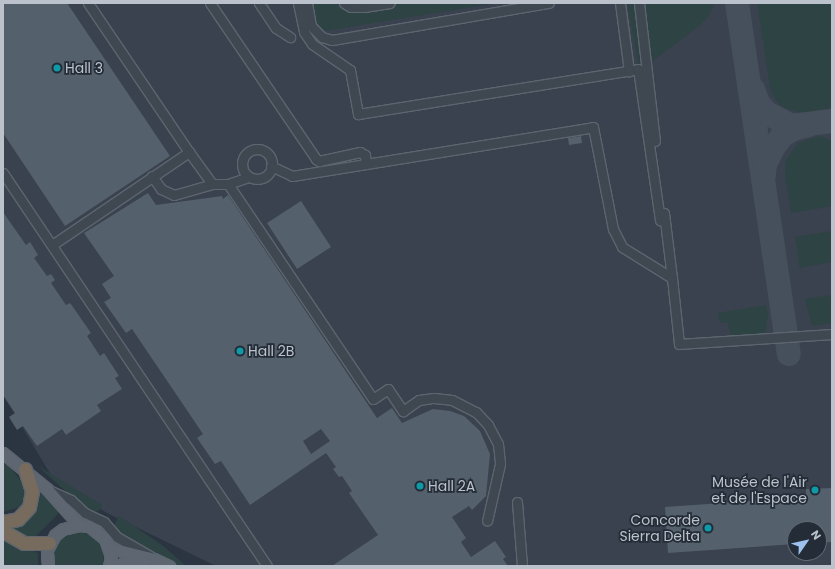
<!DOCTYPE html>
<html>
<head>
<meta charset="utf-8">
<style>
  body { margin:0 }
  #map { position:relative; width:835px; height:569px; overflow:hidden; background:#2b3541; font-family:Poppins,sans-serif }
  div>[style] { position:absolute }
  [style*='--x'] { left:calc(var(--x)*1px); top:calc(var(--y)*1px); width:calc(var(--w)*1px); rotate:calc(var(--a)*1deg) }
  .airport>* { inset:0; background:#39424e }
  .green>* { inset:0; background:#2e4343 }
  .taxiway>* { height:24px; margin:-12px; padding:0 12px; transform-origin:12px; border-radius:12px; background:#46505c }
  .building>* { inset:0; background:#54606c }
  .roads { filter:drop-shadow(1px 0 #5d656f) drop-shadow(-1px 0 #5d656f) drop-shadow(0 1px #5d656f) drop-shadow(0 -1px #5d656f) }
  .minor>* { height:9px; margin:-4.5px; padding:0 4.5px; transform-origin:4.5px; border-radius:4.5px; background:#3f4751 }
  .minor>.ring { margin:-4.5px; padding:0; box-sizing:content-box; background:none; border:9px solid #3f4751; border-radius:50% }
  .major>* { height:11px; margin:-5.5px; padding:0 5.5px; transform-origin:5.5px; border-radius:5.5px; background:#5d6671 }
  .highway>* { height:13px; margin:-6.5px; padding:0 6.5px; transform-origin:6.5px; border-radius:6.5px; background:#766b5d }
  .dots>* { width:11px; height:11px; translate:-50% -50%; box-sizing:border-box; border:2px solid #232c37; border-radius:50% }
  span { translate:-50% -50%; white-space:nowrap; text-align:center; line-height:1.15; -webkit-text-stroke:3.5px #232c37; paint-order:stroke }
  .poi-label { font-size:14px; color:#bcc2cb }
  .left { translate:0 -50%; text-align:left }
  .right { translate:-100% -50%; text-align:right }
  .frame { position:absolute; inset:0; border:4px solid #bcc2cb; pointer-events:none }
  .north { position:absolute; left:787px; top:521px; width:40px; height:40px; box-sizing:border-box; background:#232c37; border:1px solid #606872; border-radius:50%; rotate:56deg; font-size:11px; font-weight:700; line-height:16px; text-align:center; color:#bcc2cb }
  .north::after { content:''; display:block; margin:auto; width:14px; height:18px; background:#9ec1ee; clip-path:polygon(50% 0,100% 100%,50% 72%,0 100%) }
</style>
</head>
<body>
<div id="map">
  <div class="airport">
    <i style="clip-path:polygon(evenodd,3px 3px,832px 3px,832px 566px,216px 566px,107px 513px,54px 480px,3px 395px,3px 3px,795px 529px,819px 529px,819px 553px,795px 553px,795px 529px)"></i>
  </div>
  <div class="green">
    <i style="clip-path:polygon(312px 3px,497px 3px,324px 31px,317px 29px,314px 22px)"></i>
    <i style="clip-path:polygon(627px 3px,715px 3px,709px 16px,699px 26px,650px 63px,639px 67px)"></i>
    <i style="clip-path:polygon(757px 3px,832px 3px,832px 108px,801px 113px,785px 108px,777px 102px,771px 92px)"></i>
    <i style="clip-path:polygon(820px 136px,832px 141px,832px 206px,791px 213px,785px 175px,786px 160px,798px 143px)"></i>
    <i style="clip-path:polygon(832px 231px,832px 262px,800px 268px,795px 237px)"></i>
    <i style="clip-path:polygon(832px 295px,832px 323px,812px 326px,805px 299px)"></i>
    <i style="clip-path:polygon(766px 305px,768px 317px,765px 334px,731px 339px,728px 322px,720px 323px,718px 313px)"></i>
    <i style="clip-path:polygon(3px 463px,10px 467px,24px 485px,24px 498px,20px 507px,3px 512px)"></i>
    <i style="clip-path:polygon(38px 466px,102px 505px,99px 511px,89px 513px)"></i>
    <i style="clip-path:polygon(38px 488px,55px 504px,59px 511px,56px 516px,35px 537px,27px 537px,3px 528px)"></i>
    <i style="clip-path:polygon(119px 516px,162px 545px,186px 566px,175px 566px,120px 538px,113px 527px)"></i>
    <i style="clip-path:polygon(80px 532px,89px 534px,102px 545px,104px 554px,103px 566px,53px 566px,54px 550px,58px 542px,72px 533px)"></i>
    <i style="clip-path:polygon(3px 538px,38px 553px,38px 566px,3px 566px)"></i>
  </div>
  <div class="taxiway">
    <i style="--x:737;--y:3;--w:355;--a:81.6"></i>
    <i style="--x:753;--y:89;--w:15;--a:70"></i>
    <i style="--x:758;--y:103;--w:13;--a:48"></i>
    <i style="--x:767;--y:113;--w:27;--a:28"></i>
    <i style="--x:791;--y:126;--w:41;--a:-7"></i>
    <i style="--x:764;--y:175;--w:11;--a:-85"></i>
    <i style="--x:765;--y:164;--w:18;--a:-63"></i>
    <i style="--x:773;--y:148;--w:15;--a:-53"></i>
    <i style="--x:782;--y:136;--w:11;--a:-34"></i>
    <i style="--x:791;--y:130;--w:19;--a:-16"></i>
  </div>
  <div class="building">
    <i style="clip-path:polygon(3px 3px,67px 3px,170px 156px,65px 226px,3px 133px)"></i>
    <i style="clip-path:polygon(581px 136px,582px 143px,569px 145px,568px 138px)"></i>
    <i style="clip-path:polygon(evenodd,148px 193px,156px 205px,222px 196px,223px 199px,228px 195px,377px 418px,392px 408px,402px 423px,433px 409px,450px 411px,464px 416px,480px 431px,490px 454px,486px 496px,472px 510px,469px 506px,452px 517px,466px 538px,461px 542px,471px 557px,495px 541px,506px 557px,503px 559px,508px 566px,332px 566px,378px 535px,349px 493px,352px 491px,342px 476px,339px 477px,333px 469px,336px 467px,326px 453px,250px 505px,221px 461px,215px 464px,197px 438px,203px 434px,132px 329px,126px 333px,104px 302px,111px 298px,102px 284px,114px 276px,84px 233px,148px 193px,321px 429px,330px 441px,311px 454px,303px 441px,321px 429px)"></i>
    <i style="clip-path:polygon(301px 201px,331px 247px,297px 269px,267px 223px)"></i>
    <i style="clip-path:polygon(3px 212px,26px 245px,30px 242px,38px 255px,34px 258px,47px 276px,51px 274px,55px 280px,51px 283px,66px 305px,70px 303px,73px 307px,91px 333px,87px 336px,100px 356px,104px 353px,119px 376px,115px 378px,122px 389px,97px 405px,101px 411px,66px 435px,62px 429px,37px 446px,23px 426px,17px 430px,9px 417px,15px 413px,3px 395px)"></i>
    <i style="clip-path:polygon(832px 488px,832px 542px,819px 543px,819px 529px,795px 529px,795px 544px,668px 553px,665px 507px,806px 497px,806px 489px)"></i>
  </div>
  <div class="roads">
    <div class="minor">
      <i style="--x:88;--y:3;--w:180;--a:55.9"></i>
      <i style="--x:210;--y:3;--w:189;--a:55.8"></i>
      <i style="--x:316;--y:159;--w:4;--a:34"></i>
      <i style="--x:319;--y:161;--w:42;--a:-12.4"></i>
      <i style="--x:360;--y:152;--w:6;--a:31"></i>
      <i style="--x:365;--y:155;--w:9;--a:84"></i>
      <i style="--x:259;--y:3;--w:30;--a:56"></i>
      <i style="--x:276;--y:28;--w:17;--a:33"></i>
      <i style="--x:298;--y:3;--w:30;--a:78"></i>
      <i style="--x:304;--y:32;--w:14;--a:56"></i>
      <i style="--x:312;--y:44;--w:46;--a:34.4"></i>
      <i style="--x:350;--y:70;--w:45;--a:79.7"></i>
      <i style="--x:358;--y:114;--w:284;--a:-9.1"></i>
      <i style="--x:638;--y:69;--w:153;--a:81.7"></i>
      <i style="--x:307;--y:3;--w:23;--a:80"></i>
      <i style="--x:311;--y:26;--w:16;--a:45"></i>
      <i style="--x:322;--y:37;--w:10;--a:17"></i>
      <i style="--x:332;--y:40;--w:220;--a:-9.7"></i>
      <i style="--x:344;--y:3;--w:8;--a:30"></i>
      <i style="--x:351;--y:7;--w:13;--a:0"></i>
      <i style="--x:364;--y:7;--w:26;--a:-9"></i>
      <i style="--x:620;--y:3;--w:69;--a:82.5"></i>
      <i style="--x:639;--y:3;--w:139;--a:83.4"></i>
      <i class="ring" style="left:242px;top:149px;width:21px;height:21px"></i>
      <i style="--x:271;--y:166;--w:23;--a:25"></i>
      <i style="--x:292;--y:176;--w:305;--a:-9.2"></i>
      <i style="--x:593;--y:127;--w:104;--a:78.9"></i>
      <i style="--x:613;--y:229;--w:20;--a:63"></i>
      <i style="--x:622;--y:247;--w:59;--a:31.8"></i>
      <i style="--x:672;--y:278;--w:66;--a:83.9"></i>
      <i style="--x:679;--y:344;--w:153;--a:-3.7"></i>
      <i style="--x:3;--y:173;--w:473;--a:56.1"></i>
      <i style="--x:152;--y:176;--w:16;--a:55"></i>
      <i style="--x:161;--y:189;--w:14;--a:25"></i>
      <i style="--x:174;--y:195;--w:40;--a:-16"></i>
      <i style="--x:212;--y:184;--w:16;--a:0"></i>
      <i style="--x:228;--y:184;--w:21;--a:-19"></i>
      <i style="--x:228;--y:184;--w:259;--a:56"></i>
      <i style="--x:373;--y:399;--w:18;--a:-34"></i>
      <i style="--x:388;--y:389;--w:27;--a:56"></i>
      <i style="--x:403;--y:411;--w:19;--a:-35"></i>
      <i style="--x:419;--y:400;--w:15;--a:-8"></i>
      <i style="--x:434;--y:398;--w:18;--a:6"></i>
      <i style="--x:452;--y:400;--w:27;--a:27"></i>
      <i style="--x:476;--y:412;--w:18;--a:47"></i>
      <i style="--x:488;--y:425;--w:21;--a:62"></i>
      <i style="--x:498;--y:444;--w:20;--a:84"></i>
      <i style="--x:500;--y:464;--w:58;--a:102.8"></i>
      <i style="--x:664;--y:213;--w:65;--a:83"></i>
      <i style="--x:52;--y:245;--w:166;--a:-34.2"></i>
      <i style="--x:189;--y:152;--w:39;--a:54"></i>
      <i style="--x:49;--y:490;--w:24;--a:24"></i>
      <i style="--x:71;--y:500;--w:19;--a:43"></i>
      <i style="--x:85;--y:513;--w:21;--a:25"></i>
      <i style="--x:104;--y:522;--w:20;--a:49"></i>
      <i style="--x:117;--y:537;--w:39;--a:30"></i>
      <i style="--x:517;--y:502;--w:64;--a:85.5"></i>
    </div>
    <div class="major">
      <i style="--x:3;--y:453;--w:57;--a:39.3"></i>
      <i style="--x:47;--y:489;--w:48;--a:48.4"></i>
      <i style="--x:110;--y:548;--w:45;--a:14"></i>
      <i style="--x:154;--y:559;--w:17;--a:25"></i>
      <i style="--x:48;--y:566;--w:16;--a:-94"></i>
      <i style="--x:47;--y:550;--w:17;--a:-62"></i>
      <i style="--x:55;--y:535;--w:10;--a:-37"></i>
      <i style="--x:63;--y:529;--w:16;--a:-14"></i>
      <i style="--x:79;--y:525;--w:10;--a:6"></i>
      <i style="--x:89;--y:526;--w:21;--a:39"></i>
      <i style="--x:105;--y:539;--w:18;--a:71"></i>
      <i style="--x:111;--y:556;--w:10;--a:101"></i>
      <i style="--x:117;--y:566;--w:13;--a:-23"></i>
      <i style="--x:129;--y:561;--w:14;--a:4"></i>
    </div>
    <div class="highway">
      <i style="--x:3;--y:522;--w:15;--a:-11"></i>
      <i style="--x:18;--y:519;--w:16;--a:-47"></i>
      <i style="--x:29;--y:507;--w:16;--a:-79"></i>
      <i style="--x:32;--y:491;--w:23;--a:-108"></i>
      <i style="--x:3;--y:531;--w:24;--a:30"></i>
      <i style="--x:24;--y:543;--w:25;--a:0"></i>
    </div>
  </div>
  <div class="dots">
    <i style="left:57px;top:68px;background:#0f9aa8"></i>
    <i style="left:240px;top:351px;background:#0f9aa8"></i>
    <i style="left:420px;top:486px;background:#0f9aa8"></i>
    <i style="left:815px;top:490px;background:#0f9aa8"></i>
    <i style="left:708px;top:528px;background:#0f9aa8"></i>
  </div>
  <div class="poi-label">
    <span class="left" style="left:65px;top:68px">Hall 3</span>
    <span class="left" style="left:248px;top:351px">Hall 2B</span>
    <span class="right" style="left:807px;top:490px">Musée de l'Air<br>et de l'Espace</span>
    <span class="left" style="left:428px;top:486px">Hall 2A</span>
    <span class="right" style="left:700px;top:528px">Concorde<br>Sierra Delta</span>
  </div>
  <div class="frame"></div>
  <div class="north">N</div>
</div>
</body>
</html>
